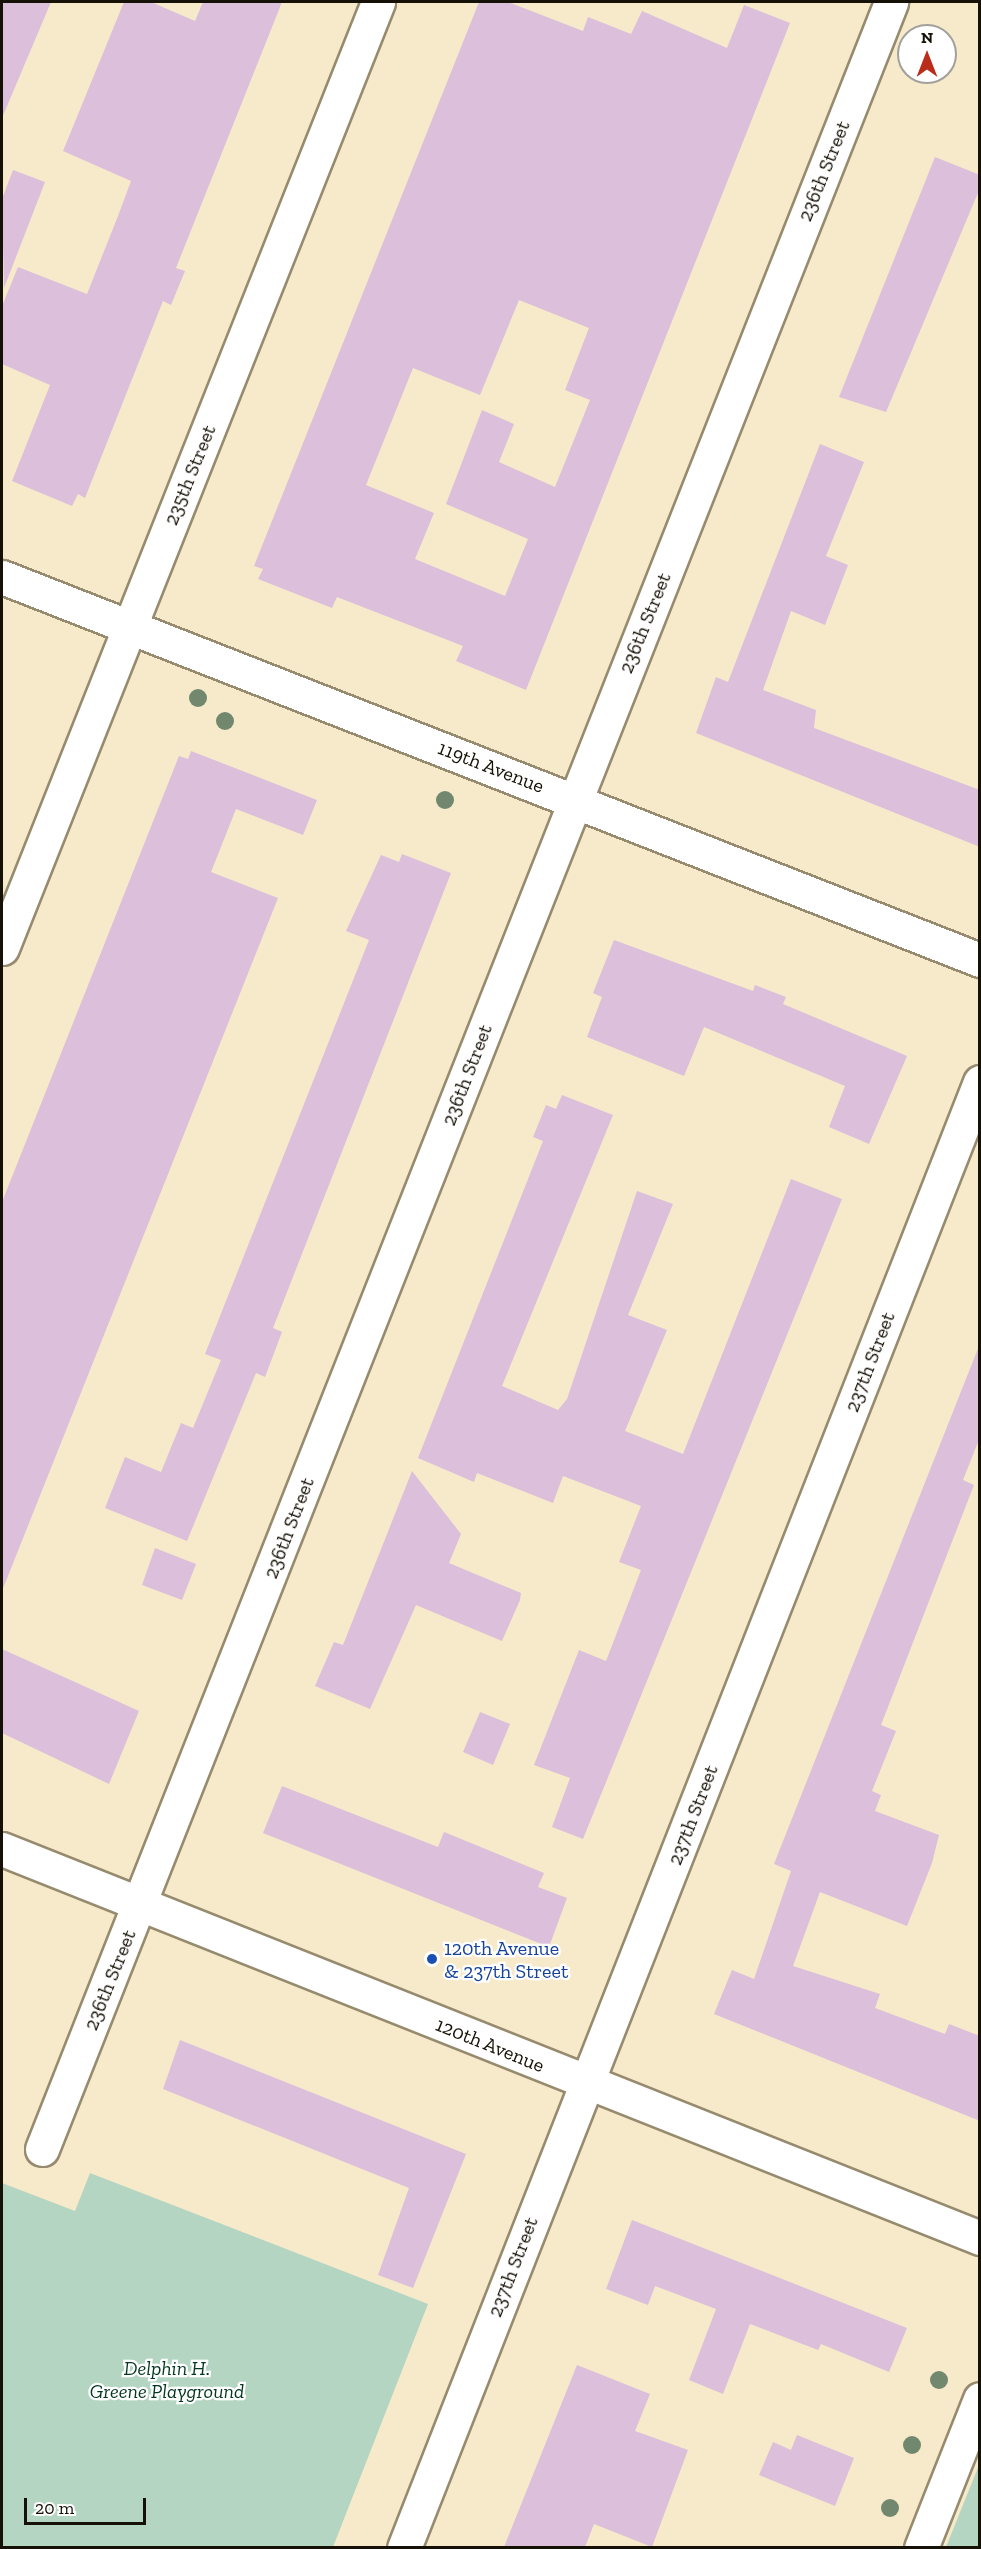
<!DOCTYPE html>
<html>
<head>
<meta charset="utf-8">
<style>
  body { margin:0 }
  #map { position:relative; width:981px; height:2549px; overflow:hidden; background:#f6eaca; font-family:"Zilla Slab",serif }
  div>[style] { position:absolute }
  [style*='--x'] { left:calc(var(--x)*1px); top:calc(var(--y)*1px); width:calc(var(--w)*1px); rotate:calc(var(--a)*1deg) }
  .green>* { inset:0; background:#b5d5c3 }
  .building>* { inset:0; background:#dcbfdb }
  .roads { filter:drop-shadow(2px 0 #968b6e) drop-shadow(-2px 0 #968b6e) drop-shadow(0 2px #968b6e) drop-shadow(0 -2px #968b6e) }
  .street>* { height:33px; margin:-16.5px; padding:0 16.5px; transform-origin:16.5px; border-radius:16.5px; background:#fff }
  .secondary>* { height:33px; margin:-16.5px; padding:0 16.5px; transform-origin:16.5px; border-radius:16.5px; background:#fff }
  .trees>* { width:18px; height:18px; margin:-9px; border-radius:50%; background:#71886e }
  .dots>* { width:16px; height:16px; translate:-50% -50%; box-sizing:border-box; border:3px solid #fff; border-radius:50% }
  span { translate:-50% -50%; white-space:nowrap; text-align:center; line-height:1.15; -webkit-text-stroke:4.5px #fff; paint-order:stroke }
  .street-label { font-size:20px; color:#151106 }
  .transit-label { font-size:20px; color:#164399 }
  .left { translate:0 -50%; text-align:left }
  .park-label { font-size:20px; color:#043722; font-style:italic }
  .frame { position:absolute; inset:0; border:3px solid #151106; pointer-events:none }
  .north { position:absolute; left:897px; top:24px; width:60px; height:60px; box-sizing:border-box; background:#fff; border:2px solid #a1a09b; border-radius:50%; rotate:0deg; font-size:16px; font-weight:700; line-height:24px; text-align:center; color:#151106 }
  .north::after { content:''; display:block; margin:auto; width:21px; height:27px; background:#ba2d1a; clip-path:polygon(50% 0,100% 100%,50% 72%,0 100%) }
  .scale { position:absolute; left:24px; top:2498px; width:122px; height:27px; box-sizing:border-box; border:3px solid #151106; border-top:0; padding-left:8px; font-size:18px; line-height:21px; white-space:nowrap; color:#151106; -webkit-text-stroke:4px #fff; paint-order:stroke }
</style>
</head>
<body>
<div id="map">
  <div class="green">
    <i style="clip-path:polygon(90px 2173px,428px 2304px,333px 2547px,2px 2547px,2px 2183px,75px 2211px)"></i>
    <i style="clip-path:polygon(979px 2465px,979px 2547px,946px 2547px)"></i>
  </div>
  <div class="building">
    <i style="clip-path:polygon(2px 2px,51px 2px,2px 118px)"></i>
    <i style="clip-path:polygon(124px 2px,151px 2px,195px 21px,203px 2px,282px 2px,176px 268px,185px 271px,171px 305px,163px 301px,85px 498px,78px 494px,72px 506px,12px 481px,50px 385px,2px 364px,2px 306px,18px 267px,87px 294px,118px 216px,131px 181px,63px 151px)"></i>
    <i style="clip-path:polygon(evenodd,479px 2px,508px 2px,583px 31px,588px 17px,631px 34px,642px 11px,727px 48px,744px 5px,790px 23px,526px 690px,456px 661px,463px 646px,337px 597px,332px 608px,258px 579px,263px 569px,254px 566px,479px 2px,519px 300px,589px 328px,565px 390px,590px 400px,555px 487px,499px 462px,514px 424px,482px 410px,446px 504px,528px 539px,505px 596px,415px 559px,434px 513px,366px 485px,413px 368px,480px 395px,519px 300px)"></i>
    <i style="clip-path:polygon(935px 157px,980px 175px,980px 188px,886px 412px,839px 397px)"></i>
    <i style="clip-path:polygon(13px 170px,45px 182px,4px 288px,2px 199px)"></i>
    <i style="clip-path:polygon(820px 444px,864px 462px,826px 556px,848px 565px,825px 625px,791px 611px,763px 690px,816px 710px,814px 728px,980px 790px,980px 847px,696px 733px,716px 677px,728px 682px)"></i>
    <i style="clip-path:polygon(191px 751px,317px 800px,303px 835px,236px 809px,211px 872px,278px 898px,2px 1591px,2px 1202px,179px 756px,188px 759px)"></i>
    <i style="clip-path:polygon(402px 854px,451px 873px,273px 1328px,282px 1332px,265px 1377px,256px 1373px,187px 1541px,105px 1508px,125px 1457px,161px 1472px,181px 1423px,193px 1428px,221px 1360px,205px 1354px,369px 940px,346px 931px,381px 855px,399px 862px)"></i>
    <i style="clip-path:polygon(614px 940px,753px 991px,755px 985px,786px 997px,783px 1004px,907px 1056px,869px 1144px,829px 1127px,845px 1086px,704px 1027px,684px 1076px,587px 1037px,602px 997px,593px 993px)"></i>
    <i style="clip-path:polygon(562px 1095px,613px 1115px,502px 1386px,558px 1410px,567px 1399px,637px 1191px,673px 1204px,628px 1315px,667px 1330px,625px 1431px,683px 1454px,791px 1179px,842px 1199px,583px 1839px,552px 1827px,570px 1778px,534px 1765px,579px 1650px,606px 1661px,641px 1570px,619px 1562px,641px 1506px,563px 1476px,553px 1503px,477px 1473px,474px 1482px,418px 1458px,543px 1141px,533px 1137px,546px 1105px,556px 1109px)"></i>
    <i style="clip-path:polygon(979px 1346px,980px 1437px,963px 1480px,974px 1485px,881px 1725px,896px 1731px,872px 1791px,881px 1795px,875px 1811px,939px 1835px,932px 1863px,907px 1926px,820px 1892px,793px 1966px,880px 1994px,875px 2008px,945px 2034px,949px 2024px,980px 2036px,980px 2121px,714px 2014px,732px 1970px,754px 1979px,791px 1871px,774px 1864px)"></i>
    <i style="clip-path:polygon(412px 1471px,461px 1534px,449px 1563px,521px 1593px,520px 1600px,502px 1641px,416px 1605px,370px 1709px,315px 1686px,334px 1642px,343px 1645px)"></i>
    <i style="clip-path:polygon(155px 1548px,196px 1564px,182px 1600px,142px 1585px)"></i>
    <i style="clip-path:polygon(2px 1649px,139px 1711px,109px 1784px,2px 1733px)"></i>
    <i style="clip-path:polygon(480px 1712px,510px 1724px,493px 1765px,463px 1752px)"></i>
    <i style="clip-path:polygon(282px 1786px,438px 1847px,444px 1832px,544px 1873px,538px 1887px,567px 1898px,549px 1947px,263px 1833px)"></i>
    <i style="clip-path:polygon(180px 2040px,466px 2154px,413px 2288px,378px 2275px,409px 2188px,163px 2089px)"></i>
    <i style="clip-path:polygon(632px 2220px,907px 2328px,889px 2372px,821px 2344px,818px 2350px,750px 2324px,723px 2394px,689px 2380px,716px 2309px,655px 2286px,648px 2305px,606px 2289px)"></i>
    <i style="clip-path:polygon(577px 2365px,650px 2394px,635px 2431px,688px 2450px,652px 2547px,594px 2524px,585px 2547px,504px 2547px)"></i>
    <i style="clip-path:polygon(797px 2435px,854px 2458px,835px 2506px,759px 2475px,773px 2442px,791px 2450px)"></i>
  </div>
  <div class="roads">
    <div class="street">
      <i style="--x:2;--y:577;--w:1050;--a:21.39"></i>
      <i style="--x:2;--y:948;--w:1018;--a:-68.32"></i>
      <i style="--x:42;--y:2149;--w:2309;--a:-68.42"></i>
      <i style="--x:404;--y:2548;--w:1575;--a:-68.55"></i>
      <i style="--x:921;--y:2548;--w:160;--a:-68.4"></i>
    </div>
    <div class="secondary">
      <i style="--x:2;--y:1849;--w:1053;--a:21.69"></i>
    </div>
  </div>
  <div class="trees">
    <i style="left:198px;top:698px"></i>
    <i style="left:225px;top:721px"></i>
    <i style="left:445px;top:800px"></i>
    <i style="left:939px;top:2380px"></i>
    <i style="left:912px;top:2445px"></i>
    <i style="left:890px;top:2508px"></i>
  </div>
  <div class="dots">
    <i style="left:432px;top:1959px;background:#1a4fb4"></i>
  </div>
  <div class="street-label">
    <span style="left:824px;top:171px;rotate:-68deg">236th Street</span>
    <span style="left:190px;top:475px;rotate:-68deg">235th Street</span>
    <span style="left:645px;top:623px;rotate:-68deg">236th Street</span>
    <span style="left:491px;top:767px;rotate:21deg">119th Avenue</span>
    <span style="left:467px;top:1075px;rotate:-69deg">236th Street</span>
    <span style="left:870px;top:1362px;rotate:-69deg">237th Street</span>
    <span style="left:289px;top:1528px;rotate:-69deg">236th Street</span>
    <span style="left:693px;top:1815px;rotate:-69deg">237th Street</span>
    <span style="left:110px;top:1980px;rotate:-68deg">236th Street</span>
    <span style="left:490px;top:2045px;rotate:22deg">120th Avenue</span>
    <span style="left:513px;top:2267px;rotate:-69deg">237th Street</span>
  </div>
  <div class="transit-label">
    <span class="left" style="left:444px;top:1960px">120th Avenue<br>&amp; 237th Street</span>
  </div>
  <div class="park-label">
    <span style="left:167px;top:2380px">Delphin H.<br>Greene Playground</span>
  </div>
  <div class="frame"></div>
  <div class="north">N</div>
  <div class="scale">20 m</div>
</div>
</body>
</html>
